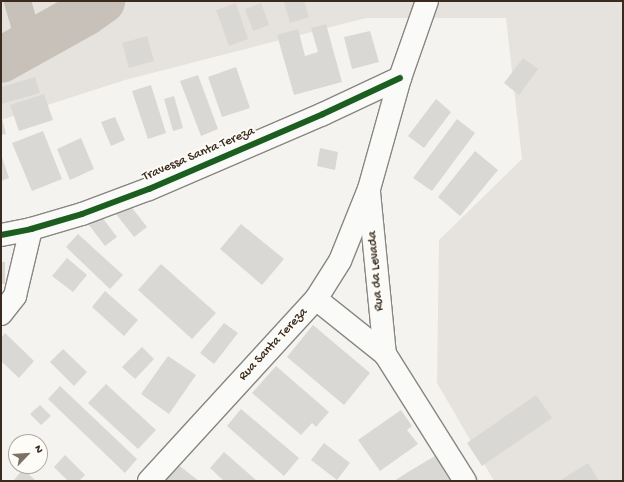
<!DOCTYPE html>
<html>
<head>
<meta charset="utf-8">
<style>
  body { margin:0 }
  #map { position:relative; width:624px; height:482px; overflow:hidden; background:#f4f3ef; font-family:"Gochi Hand",sans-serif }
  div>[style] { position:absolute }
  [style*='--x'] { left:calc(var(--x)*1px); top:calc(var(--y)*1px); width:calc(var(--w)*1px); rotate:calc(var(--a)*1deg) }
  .built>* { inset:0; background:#e6e3de }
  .canal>* { height:27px; margin:-13.5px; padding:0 13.5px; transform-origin:13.5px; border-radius:13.5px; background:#c7c1ba }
  .river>* { height:46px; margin:-23px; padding:0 23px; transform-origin:23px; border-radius:23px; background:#c7c1ba }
  .building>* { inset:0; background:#d9d8d5 }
  .roads { filter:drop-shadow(1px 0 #898681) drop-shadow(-1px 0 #898681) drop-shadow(0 1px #898681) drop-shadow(0 -1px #898681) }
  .street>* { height:22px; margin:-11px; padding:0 11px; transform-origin:11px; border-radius:11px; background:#fafaf8 }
  .secondary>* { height:22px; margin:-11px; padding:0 11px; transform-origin:11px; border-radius:11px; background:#fafaf8 }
  .cycleway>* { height:6px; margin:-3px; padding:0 3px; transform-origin:3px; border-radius:3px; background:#1b5e20 }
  span { translate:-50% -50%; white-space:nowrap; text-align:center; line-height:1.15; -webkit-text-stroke:3.5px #fdfcf7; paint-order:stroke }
  .street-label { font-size:13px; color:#3b2a1e }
  .frame { position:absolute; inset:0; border:2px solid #3b2a1e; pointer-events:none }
  .north { position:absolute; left:8px; top:434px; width:40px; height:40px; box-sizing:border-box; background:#fdfcf7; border:1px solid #afa8a0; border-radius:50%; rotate:65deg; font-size:11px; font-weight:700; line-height:16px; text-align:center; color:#3b2a1e }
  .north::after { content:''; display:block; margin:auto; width:14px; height:18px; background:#7c7067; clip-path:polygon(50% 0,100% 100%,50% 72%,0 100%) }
</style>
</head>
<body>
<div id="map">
  <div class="built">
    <i style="clip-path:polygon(1px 1px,623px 1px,623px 481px,494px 481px,437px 383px,439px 240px,522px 159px,506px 18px,366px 18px,125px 80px,1px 120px)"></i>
  </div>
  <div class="canal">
    <i style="--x:17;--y:1;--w:43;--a:73.7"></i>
  </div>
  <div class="river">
    <i style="--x:1;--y:60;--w:96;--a:-29.2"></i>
    <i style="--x:85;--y:13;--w:21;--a:-35"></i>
  </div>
  <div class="building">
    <i style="clip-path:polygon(304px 1px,309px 17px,290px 23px,284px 2px)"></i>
    <i style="clip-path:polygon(236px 3px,248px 39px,229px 46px,216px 10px)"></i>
    <i style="clip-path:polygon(261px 3px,269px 25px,253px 31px,245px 9px)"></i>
    <i style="clip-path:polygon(326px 24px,342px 82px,294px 95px,277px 35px,298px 29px,305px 56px,318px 52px,311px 28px)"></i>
    <i style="clip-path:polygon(370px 31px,379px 62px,352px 69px,344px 37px)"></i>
    <i style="clip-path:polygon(147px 36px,154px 61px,129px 68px,122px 43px)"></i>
    <i style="clip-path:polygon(523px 58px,538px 69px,519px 95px,504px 83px)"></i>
    <i style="clip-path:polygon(236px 67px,250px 108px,222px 117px,208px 77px)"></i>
    <i style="clip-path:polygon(198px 75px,218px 129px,201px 136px,180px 81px)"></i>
    <i style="clip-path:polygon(35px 77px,40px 93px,1px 104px,1px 87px)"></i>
    <i style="clip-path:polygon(151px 85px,166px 133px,148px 139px,132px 91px)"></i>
    <i style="clip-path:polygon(44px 94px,53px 120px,19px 131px,10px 105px)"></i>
    <i style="clip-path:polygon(174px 96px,183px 128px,173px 131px,164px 99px)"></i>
    <i style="clip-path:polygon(436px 99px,451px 112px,424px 148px,408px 136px)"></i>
    <i style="clip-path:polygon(1px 115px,6px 134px,1px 135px)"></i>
    <i style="clip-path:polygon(115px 117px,125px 140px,111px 146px,101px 122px)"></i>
    <i style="clip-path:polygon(457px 119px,475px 133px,432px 191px,413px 178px)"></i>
    <i style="clip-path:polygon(43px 131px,62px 179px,32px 191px,12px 143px)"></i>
    <i style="clip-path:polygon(81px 138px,94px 169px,70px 180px,57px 149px)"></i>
    <i style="clip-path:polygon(320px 148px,338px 152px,335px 170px,317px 166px)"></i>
    <i style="clip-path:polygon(475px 151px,498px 170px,460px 216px,438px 197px)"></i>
    <i style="clip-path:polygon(1px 154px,9px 178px,1px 181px)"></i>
    <i style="clip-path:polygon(129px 204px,147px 227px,134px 237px,116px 214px)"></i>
    <i style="clip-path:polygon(101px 216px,117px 237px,105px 246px,89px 225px)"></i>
    <i style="clip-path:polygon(241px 224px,284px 259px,262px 285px,220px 249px)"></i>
    <i style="clip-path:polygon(78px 234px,123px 275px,110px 289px,66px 247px)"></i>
    <i style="clip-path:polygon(67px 258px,87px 275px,73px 292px,52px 276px)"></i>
    <i style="clip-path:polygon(1px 262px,5px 262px,5px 284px,1px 284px)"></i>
    <i style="clip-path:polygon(161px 264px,216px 313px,192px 339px,138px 290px)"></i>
    <i style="clip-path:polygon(105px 291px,138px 320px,124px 336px,92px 307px)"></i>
    <i style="clip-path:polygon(224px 323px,238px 333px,214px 364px,200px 353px)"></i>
    <i style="clip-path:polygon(313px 325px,370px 373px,344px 405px,287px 357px)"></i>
    <i style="clip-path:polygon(5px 333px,34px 361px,19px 378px,1px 361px,1px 338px)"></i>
    <i style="clip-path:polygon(142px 347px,154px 359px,135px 379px,122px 367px)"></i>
    <i style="clip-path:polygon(63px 349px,87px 372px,74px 386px,50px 362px)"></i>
    <i style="clip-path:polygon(168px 356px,196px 375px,169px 414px,141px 394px)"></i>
    <i style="clip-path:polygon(276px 366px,329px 412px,316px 427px,312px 423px,301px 435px,252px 393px)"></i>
    <i style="clip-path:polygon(106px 384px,156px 430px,138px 449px,88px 403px)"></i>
    <i style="clip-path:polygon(60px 386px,137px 459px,125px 473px,48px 399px)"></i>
    <i style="clip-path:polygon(536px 395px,552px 418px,482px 466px,467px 443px)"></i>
    <i style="clip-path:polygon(40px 405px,51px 416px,41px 425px,30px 414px)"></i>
    <i style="clip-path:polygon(241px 409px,299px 458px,284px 476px,227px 426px)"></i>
    <i style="clip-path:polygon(401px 410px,412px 426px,407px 430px,418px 444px,380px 471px,358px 440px)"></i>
    <i style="clip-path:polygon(324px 443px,350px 463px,337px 480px,311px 460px)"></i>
    <i style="clip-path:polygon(224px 452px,257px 481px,224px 481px,210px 468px)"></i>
    <i style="clip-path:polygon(65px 455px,85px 475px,79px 481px,68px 481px,54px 467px)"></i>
    <i style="clip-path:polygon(435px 456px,450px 481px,394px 481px,408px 472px)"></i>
    <i style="clip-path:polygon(588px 463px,599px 481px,559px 481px)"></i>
    <i style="clip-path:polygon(177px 464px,199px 481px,164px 481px)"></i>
    <i style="clip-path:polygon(23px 469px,36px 481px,13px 481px)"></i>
  </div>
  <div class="roads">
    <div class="street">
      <i style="--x:1;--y:235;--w:31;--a:-11"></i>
      <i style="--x:31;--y:229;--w:53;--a:-16.4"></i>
      <i style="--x:82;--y:214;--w:72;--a:-20.5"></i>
      <i style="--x:149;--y:189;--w:189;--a:-23.3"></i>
      <i style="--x:323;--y:114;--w:85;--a:-25.1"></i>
      <i style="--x:1;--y:314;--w:23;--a:-52"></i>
      <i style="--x:15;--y:296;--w:69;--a:-76.6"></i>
    </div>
    <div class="secondary">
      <i style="--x:369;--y:192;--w:163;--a:84.4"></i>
      <i style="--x:316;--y:299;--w:88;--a:38.6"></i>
      <i style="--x:385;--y:354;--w:150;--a:57.8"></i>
      <i style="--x:149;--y:481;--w:247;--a:-47.5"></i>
      <i style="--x:316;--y:299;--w:45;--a:-57.7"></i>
      <i style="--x:340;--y:261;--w:78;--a:-68.1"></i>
      <i style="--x:369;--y:189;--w:115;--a:-74.4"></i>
      <i style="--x:400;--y:78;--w:82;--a:-70.7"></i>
    </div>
  </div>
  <div class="cycleway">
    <i style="--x:1;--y:235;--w:31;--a:-11"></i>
    <i style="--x:31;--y:229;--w:53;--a:-16.4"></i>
    <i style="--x:82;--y:214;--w:72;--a:-20.5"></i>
    <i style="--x:149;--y:189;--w:189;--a:-23.3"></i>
    <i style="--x:323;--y:114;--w:85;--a:-25.1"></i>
  </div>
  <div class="street-label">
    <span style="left:199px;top:155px;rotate:-23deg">Travessa Santa Tereza</span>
    <span style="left:377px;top:271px;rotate:-95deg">Rua da Levada</span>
    <span style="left:274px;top:345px;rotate:-47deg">Rua Santa Tereza</span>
  </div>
  <div class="frame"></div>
  <div class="north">N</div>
</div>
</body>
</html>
